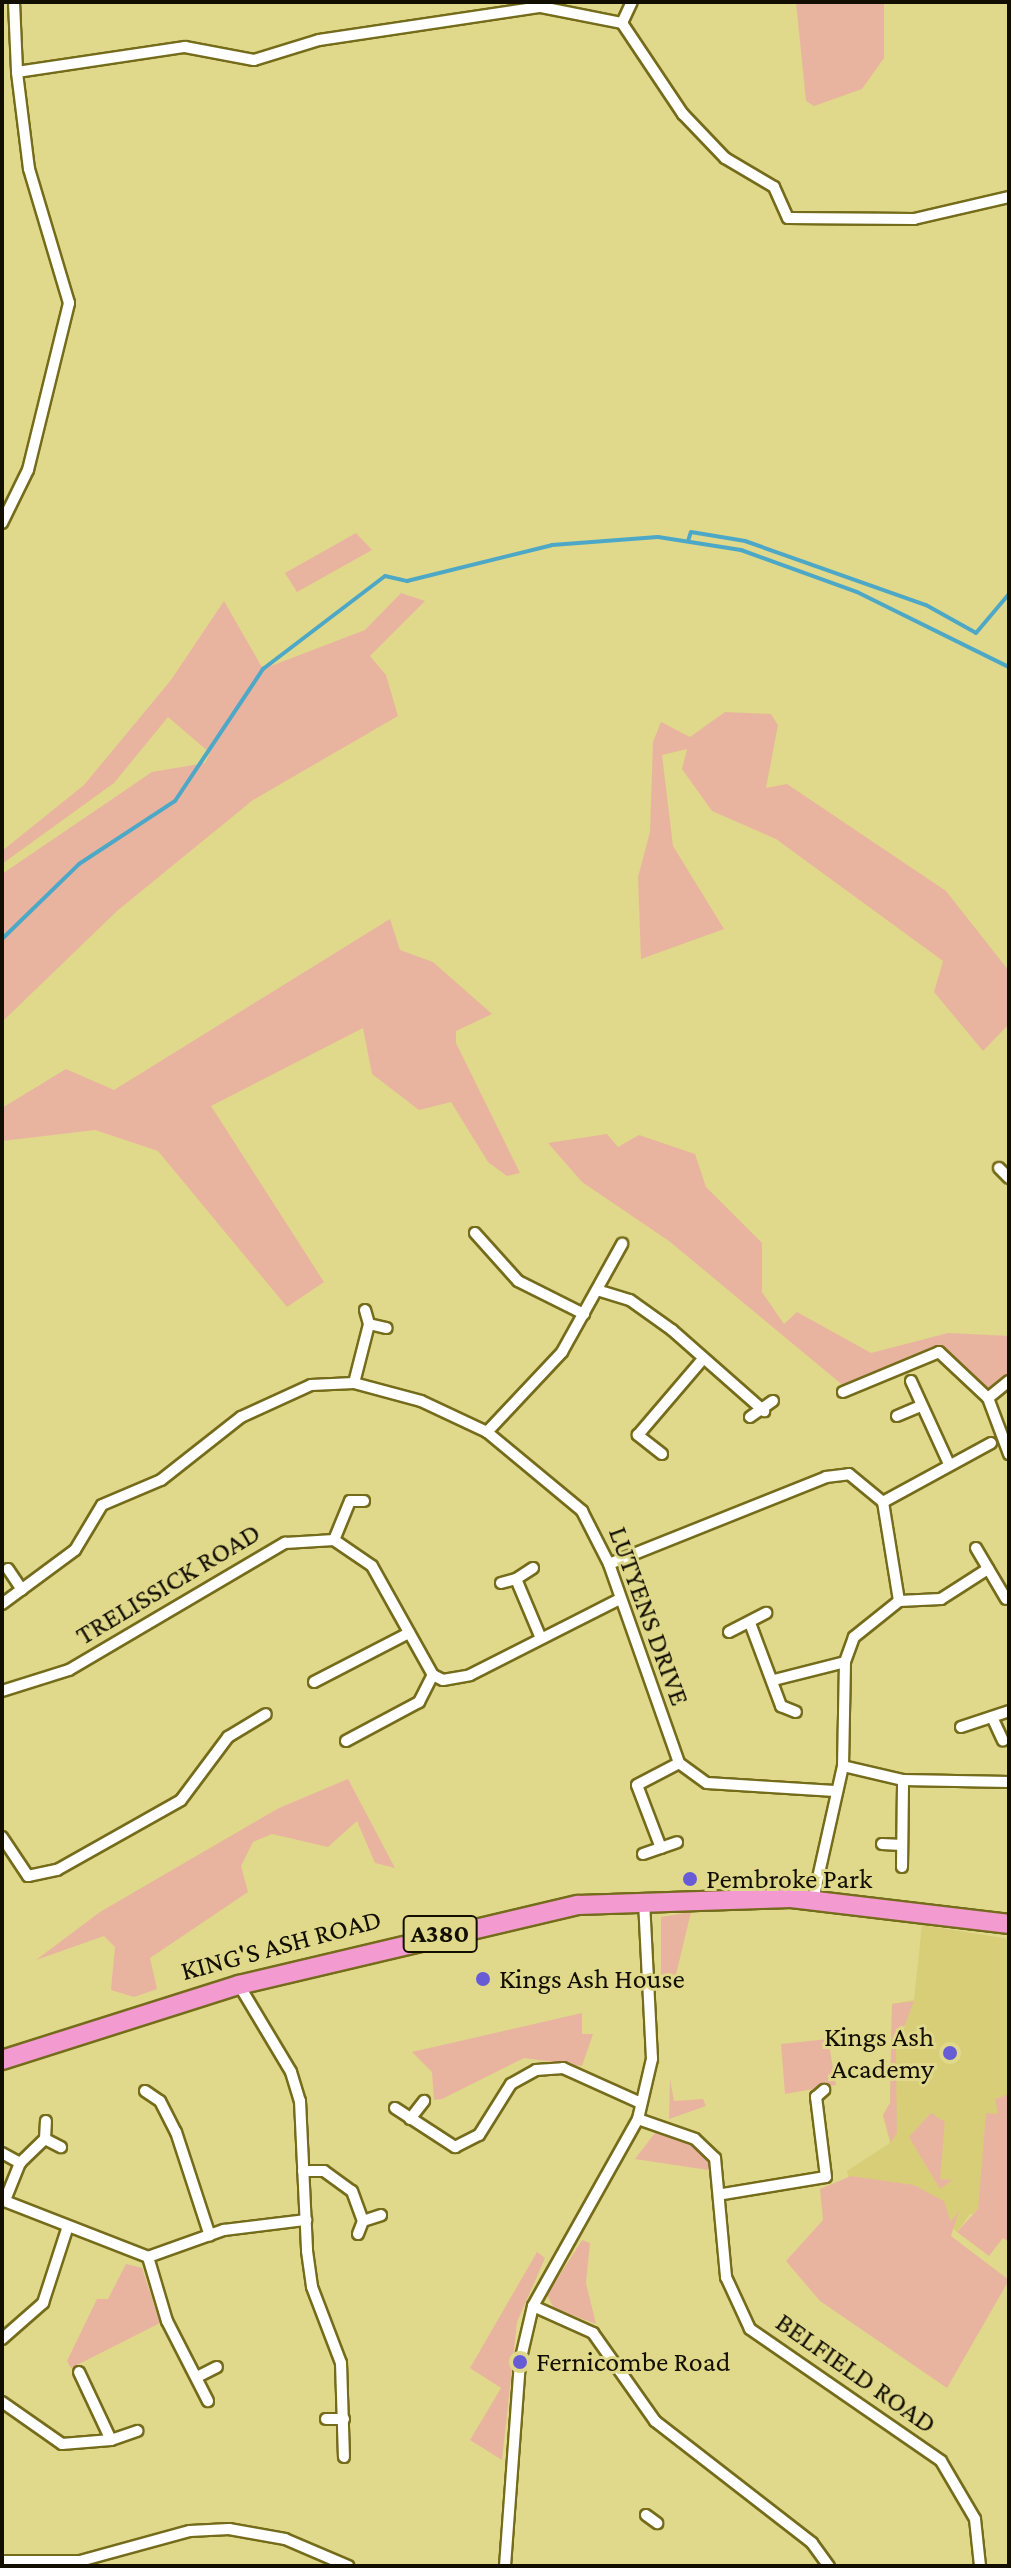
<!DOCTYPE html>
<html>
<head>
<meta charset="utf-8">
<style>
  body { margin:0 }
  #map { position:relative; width:1011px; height:2568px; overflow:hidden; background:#e0d88a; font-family:"Crimson Pro",serif }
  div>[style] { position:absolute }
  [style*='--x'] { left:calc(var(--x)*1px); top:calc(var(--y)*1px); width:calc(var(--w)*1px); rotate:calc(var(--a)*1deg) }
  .built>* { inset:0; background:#d7ce77 }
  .green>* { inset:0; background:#e9b49f }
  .stream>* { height:4px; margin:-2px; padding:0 2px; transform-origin:2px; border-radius:2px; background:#4da8c7 }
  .roads { filter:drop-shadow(2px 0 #756c1b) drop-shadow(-2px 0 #756c1b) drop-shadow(0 2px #756c1b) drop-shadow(0 -2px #756c1b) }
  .street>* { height:10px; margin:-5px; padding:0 5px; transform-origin:5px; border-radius:5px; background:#fff }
  .highway>* { height:18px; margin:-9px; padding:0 9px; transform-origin:9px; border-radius:9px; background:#f39ad1 }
  .dots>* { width:22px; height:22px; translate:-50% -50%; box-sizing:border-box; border:4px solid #e0d88a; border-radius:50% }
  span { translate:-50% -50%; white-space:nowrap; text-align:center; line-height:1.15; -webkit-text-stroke:6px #e0d88a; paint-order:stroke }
  .shield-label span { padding:2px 6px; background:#e0d88a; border:2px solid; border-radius:6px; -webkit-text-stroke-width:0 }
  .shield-label { font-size:26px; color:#120f00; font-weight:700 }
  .street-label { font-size:28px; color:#120f00 }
  .poi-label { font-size:28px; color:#120f00 }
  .left { translate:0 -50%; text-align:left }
  .right { translate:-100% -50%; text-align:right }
  .frame { position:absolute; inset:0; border:4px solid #120f00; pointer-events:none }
</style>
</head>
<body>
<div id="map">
  <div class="built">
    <i style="clip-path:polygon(922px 1925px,1009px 1939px,1009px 2212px,970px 2214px,957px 2232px,940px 2218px,849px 2180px,847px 2171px,890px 2143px,883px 2115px,890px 2103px,892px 2004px,914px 2000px)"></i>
  </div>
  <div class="green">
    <i style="clip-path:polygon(796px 2px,884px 2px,884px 58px,862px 89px,814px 106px,806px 101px)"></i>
    <i style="clip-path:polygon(356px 533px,372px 550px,297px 592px,285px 573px)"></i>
    <i style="clip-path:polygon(401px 593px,425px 601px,370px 656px,386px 675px,398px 716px,253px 800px,117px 911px,2px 1022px,2px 874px,152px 772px,205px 763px,210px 753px,168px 717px,114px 783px,2px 864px,2px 851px,84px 785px,171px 680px,224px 601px,263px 669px,365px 630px)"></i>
    <i style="clip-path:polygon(725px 712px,771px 714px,778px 725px,766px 788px,787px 784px,946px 891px,1009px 971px,1009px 1024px,983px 1051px,934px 992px,943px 961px,776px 839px,712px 811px,682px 769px,687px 749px,662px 755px,673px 846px,724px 929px,641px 959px,638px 877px,650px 832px,653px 742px,661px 722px,690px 737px)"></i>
    <i style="clip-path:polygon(390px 919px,400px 950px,433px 962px,492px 1014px,456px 1031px,456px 1043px,520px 1173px,507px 1176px,488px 1162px,451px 1102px,419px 1110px,372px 1074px,363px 1028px,211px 1106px,324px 1282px,287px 1307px,158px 1151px,95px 1130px,2px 1141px,2px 1108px,66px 1069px,114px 1090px)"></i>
    <i style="clip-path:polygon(607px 1134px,618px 1147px,639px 1135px,695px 1154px,706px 1187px,762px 1243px,762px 1292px,784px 1324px,797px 1312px,871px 1353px,948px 1333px,1009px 1336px,1009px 1377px,989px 1393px,942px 1349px,845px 1387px,669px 1241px,582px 1182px,548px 1143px)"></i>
    <i style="clip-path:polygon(348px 1779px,395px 1868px,375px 1863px,357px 1821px,328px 1847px,272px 1834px,253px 1842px,241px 1866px,248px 1892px,150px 1958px,157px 1989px,134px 1997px,111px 1990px,115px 1947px,104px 1936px,36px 1960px,100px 1912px,279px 1808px)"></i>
    <i style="clip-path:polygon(691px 1912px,675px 1979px,661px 1984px,661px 1917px)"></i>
    <i style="clip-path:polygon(914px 2001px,896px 2049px,897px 2133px,891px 2143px,883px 2115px,890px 2103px,892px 2004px)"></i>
    <i style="clip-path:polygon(582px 2013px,582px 2034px,593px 2034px,582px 2066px,524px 2058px,442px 2099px,434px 2100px,432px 2072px,412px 2052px)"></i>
    <i style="clip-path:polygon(828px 2039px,836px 2085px,785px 2094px,781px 2044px)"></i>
    <i style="clip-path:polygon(670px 2079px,674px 2101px,703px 2099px,706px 2106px,669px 2119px)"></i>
    <i style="clip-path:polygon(1009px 2094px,1009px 2242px,1003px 2238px,989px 2256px,957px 2232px,978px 2209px,986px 2113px,998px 2114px,995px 2099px)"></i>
    <i style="clip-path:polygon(931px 2113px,945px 2122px,940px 2179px,953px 2180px,940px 2189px,909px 2137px)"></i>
    <i style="clip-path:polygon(658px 2129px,702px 2151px,715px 2171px,635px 2159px)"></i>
    <i style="clip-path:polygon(851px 2176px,914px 2185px,944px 2201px,951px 2222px,959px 2210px,951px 2236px,1009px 2280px,947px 2388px,820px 2301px,786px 2261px,823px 2220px,820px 2189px)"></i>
    <i style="clip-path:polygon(582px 2240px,590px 2243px,586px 2283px,596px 2324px,554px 2308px,547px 2295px)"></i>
    <i style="clip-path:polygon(537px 2252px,545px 2258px,517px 2322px,502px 2460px,470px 2440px,501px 2388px,470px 2368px)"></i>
    <i style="clip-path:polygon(126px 2264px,142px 2268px,160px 2323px,71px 2368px,67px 2361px,97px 2299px,108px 2299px)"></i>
  </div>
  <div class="stream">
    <i style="--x:688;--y:541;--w:9;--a:-72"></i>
    <i style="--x:691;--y:532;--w:55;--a:9.5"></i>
    <i style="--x:745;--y:541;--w:192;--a:19.5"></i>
    <i style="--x:926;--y:605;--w:57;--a:29.2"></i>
    <i style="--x:976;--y:633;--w:51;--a:-49.8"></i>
    <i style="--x:2;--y:939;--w:107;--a:-44.2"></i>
    <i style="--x:79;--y:864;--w:115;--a:-33.3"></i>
    <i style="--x:175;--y:801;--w:159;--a:-56.3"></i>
    <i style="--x:263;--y:669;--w:153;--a:-37.3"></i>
    <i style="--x:385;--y:576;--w:23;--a:13"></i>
    <i style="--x:407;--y:581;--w:149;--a:-13.9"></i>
    <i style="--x:552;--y:545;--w:106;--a:-4.3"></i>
    <i style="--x:658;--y:537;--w:84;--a:8.9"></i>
    <i style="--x:741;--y:550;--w:123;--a:19.9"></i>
    <i style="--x:857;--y:592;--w:169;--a:26.3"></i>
  </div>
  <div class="roads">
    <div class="street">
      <i style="--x:14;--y:2;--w:70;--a:87.5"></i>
      <i style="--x:622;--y:23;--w:110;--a:56.2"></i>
      <i style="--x:683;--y:114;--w:61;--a:46.3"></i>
      <i style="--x:725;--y:158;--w:57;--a:30.6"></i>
      <i style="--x:774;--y:187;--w:34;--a:66"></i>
      <i style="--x:788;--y:218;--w:126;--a:0.5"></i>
      <i style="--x:914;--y:219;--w:98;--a:-13"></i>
      <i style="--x:2;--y:523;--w:59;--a:-63.9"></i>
      <i style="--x:28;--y:470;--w:172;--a:-76.2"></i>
      <i style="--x:69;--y:303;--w:140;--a:-106.6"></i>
      <i style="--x:29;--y:169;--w:98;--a:-97.1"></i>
      <i style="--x:17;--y:72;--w:170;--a:-8.5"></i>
      <i style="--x:185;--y:47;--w:70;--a:10.7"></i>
      <i style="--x:254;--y:60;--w:68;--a:-17.1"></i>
      <i style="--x:319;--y:40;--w:224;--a:-8.5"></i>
      <i style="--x:541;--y:7;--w:83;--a:11.2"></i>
      <i style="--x:622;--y:23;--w:23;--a:-65"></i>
      <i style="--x:999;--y:1168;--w:14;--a:45"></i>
      <i style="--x:475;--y:1233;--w:64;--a:48.1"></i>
      <i style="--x:518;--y:1281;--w:74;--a:26.6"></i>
      <i style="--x:597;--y:1290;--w:34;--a:17"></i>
      <i style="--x:630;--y:1300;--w:52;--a:35.5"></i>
      <i style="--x:672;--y:1330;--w:123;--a:41.4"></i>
      <i style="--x:365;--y:1310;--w:15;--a:74"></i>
      <i style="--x:911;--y:1381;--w:91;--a:65.4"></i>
      <i style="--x:354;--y:1383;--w:61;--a:-75.7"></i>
      <i style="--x:369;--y:1324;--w:18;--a:13"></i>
      <i style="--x:843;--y:1392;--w:104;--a:-22.6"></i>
      <i style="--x:939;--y:1352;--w:67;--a:43.2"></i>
      <i style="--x:988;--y:1398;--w:60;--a:69.4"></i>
      <i style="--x:988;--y:1398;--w:27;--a:-39"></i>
      <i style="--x:897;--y:1416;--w:26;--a:-23"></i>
      <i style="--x:750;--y:1417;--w:28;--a:-35"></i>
      <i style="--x:487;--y:1432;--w:110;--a:-46.8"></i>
      <i style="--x:562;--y:1352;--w:124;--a:-60.9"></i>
      <i style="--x:662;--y:1454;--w:31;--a:-142"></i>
      <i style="--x:638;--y:1435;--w:99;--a:-49.5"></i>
      <i style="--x:883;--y:1502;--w:123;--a:-28.6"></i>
      <i style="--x:334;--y:1540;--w:42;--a:-67.7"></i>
      <i style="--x:350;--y:1501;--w:14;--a:0"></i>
      <i style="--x:976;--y:1548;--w:59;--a:59.5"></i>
      <i style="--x:609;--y:1564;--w:234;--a:-21.8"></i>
      <i style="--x:826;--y:1477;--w:23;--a:-7"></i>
      <i style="--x:849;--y:1474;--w:44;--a:39.5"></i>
      <i style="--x:883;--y:1502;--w:100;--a:80.8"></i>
      <i style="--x:899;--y:1601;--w:58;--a:141.3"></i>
      <i style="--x:854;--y:1637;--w:27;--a:110"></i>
      <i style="--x:845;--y:1662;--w:104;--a:91.1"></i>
      <i style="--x:843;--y:1766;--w:137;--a:102.6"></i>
      <i style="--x:533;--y:1568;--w:20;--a:147"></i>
      <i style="--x:516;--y:1579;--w:62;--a:67.2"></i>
      <i style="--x:8;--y:1569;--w:25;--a:56"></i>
      <i style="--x:501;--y:1583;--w:16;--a:-15"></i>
      <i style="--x:899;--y:1601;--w:42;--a:-2.7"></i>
      <i style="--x:941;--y:1599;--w:56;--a:-32.6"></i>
      <i style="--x:2;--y:1604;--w:91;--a:-36.5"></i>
      <i style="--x:75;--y:1550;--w:52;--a:-59"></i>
      <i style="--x:102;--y:1505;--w:64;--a:-23"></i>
      <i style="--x:161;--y:1480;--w:102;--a:-38.2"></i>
      <i style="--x:241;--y:1417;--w:77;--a:-24.6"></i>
      <i style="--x:311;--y:1385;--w:43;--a:-2.7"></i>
      <i style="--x:354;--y:1383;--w:69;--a:15"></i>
      <i style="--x:421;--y:1401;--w:73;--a:25.2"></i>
      <i style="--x:487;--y:1432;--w:124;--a:39.7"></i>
      <i style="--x:582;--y:1511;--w:59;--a:63"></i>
      <i style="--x:609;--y:1564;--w:211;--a:70.6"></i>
      <i style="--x:679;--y:1763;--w:34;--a:36"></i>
      <i style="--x:707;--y:1783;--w:128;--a:3.6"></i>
      <i style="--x:750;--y:1623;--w:89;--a:69.5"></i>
      <i style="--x:781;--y:1706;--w:16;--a:22"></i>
      <i style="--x:729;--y:1632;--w:42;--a:-27.2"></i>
      <i style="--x:774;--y:1680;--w:73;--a:-14.2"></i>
      <i style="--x:314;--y:1682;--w:107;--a:-27.3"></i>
      <i style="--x:2;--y:1691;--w:70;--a:-17.4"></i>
      <i style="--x:69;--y:1670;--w:251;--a:-30.5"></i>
      <i style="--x:285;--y:1543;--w:49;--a:-3.5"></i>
      <i style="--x:334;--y:1540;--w:46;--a:34.4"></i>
      <i style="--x:372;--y:1566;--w:125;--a:60.8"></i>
      <i style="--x:433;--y:1675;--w:11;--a:27"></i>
      <i style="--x:443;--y:1680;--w:27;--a:-10"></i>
      <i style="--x:470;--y:1675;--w:168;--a:-26.9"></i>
      <i style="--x:992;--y:1717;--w:26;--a:65"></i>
      <i style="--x:961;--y:1727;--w:51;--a:-18.4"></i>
      <i style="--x:346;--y:1741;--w:83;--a:-28.1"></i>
      <i style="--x:419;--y:1702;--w:30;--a:-63"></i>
      <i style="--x:843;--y:1766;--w:62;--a:13.1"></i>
      <i style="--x:903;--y:1780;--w:106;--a:1.1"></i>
      <i style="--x:2;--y:1837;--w:47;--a:56.3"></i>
      <i style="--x:28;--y:1876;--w:30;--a:-12"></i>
      <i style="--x:57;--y:1870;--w:142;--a:-29.4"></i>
      <i style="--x:181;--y:1800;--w:79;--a:-53.3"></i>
      <i style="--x:228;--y:1737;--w:44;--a:-31.2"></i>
      <i style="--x:882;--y:1844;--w:20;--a:3"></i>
      <i style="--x:661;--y:1848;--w:67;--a:-110.9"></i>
      <i style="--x:637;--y:1785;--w:47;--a:-27.6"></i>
      <i style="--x:643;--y:1854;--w:36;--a:-19"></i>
      <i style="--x:902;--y:1867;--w:87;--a:-89.3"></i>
      <i style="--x:239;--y:1985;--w:101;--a:59.1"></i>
      <i style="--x:291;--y:2072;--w:30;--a:73"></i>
      <i style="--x:300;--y:2101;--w:150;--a:87.3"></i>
      <i style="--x:307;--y:2251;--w:36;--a:82"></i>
      <i style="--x:312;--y:2287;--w:81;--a:69.1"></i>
      <i style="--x:341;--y:2363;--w:94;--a:88.2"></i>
      <i style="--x:145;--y:2091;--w:18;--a:34"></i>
      <i style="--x:160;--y:2101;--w:35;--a:63"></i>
      <i style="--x:176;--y:2132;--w:109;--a:71.9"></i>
      <i style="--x:395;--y:2108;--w:72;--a:33"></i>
      <i style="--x:455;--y:2147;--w:27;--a:-27"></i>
      <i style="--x:479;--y:2135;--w:60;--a:-57.9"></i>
      <i style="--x:511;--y:2084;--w:29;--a:-29"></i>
      <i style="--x:536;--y:2070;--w:27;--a:-4"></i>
      <i style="--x:563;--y:2068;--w:85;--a:24.2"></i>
      <i style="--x:410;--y:2119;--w:23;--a:-52"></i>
      <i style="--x:638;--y:2119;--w:60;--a:19.3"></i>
      <i style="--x:695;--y:2139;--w:28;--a:44"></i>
      <i style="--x:715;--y:2158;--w:120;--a:84.7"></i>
      <i style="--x:726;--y:2277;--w:57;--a:65.2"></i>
      <i style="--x:750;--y:2329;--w:232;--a:34.6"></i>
      <i style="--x:941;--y:2461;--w:67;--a:59.6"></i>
      <i style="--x:975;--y:2519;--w:47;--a:83.9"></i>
      <i style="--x:45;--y:2139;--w:18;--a:27"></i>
      <i style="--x:2;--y:2153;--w:21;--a:29"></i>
      <i style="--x:20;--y:2163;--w:40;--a:112"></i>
      <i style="--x:20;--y:2163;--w:35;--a:-44"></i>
      <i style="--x:45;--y:2139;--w:18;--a:-87"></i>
      <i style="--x:303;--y:2171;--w:21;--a:0"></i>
      <i style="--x:324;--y:2171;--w:34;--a:36"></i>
      <i style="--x:352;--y:2191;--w:32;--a:70"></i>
      <i style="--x:363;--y:2221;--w:14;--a:111"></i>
      <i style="--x:723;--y:2194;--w:104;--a:-9.4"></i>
      <i style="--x:826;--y:2177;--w:81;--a:-97.1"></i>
      <i style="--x:816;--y:2097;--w:11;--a:-41"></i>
      <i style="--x:2;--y:2200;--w:157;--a:21.3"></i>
      <i style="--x:148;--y:2257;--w:81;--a:-19.6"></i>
      <i style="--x:224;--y:2230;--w:83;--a:-7"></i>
      <i style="--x:363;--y:2221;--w:19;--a:-18"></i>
      <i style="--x:148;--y:2257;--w:67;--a:73.5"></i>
      <i style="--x:167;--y:2321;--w:90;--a:62.9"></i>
      <i style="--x:533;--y:2306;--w:66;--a:24.2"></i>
      <i style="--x:593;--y:2333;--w:108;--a:54.8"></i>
      <i style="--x:655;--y:2421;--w:199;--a:37.8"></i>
      <i style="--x:812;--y:2543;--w:29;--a:54"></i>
      <i style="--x:2;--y:2339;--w:55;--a:-41.3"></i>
      <i style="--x:43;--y:2303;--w:78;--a:-72"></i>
      <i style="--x:199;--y:2376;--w:20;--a:-27"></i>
      <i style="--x:2;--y:2402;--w:73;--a:35"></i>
      <i style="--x:62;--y:2444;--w:49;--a:-4.7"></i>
      <i style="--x:111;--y:2440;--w:75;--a:-115.2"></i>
      <i style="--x:326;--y:2419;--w:18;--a:0"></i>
      <i style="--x:111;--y:2440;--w:28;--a:-19"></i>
      <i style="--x:646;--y:2515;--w:14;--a:36"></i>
      <i style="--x:2;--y:2561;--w:78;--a:0"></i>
      <i style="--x:80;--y:2561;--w:114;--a:-15.3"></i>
      <i style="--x:190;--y:2531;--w:39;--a:-3"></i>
      <i style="--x:229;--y:2529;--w:57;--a:10.1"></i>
      <i style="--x:285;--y:2539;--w:69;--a:23.2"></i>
      <i style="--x:505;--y:2566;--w:205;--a:-85.8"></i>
      <i style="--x:520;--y:2362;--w:57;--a:-76.9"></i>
      <i style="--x:533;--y:2306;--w:214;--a:-60.7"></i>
      <i style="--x:638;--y:2119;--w:62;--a:-76.9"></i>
      <i style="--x:652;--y:2059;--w:159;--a:-92.9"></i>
    </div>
    <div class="highway">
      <i style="--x:2;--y:2060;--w:249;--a:-17.6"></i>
      <i style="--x:239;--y:1985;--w:348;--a:-13.3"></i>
      <i style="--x:578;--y:1905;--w:213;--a:-1.9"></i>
      <i style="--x:791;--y:1898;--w:220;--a:6.8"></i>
    </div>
  </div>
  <div class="dots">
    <i style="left:690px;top:1879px;background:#675cd5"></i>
    <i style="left:483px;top:1979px;background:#675cd5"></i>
    <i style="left:950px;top:2053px;background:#675cd5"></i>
    <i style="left:520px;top:2362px;background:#675cd5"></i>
  </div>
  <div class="shield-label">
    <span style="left:440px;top:1934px">A380</span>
  </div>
  <div class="street-label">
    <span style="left:168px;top:1584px;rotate:-31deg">TRELISSICK ROAD</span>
    <span style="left:649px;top:1616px;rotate:70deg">LUTYENS DRIVE</span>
    <span style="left:281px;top:1945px;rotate:-15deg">KING'S ASH ROAD</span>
    <span style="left:856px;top:2373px;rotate:35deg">BELFIELD ROAD</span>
  </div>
  <div class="poi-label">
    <span class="left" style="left:706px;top:1879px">Pembroke Park</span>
    <span class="left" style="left:499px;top:1979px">Kings Ash House</span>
    <span class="right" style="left:934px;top:2053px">Kings Ash<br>Academy</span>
    <span class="left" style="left:536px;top:2362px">Fernicombe Road</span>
  </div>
  <div class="frame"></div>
</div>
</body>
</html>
